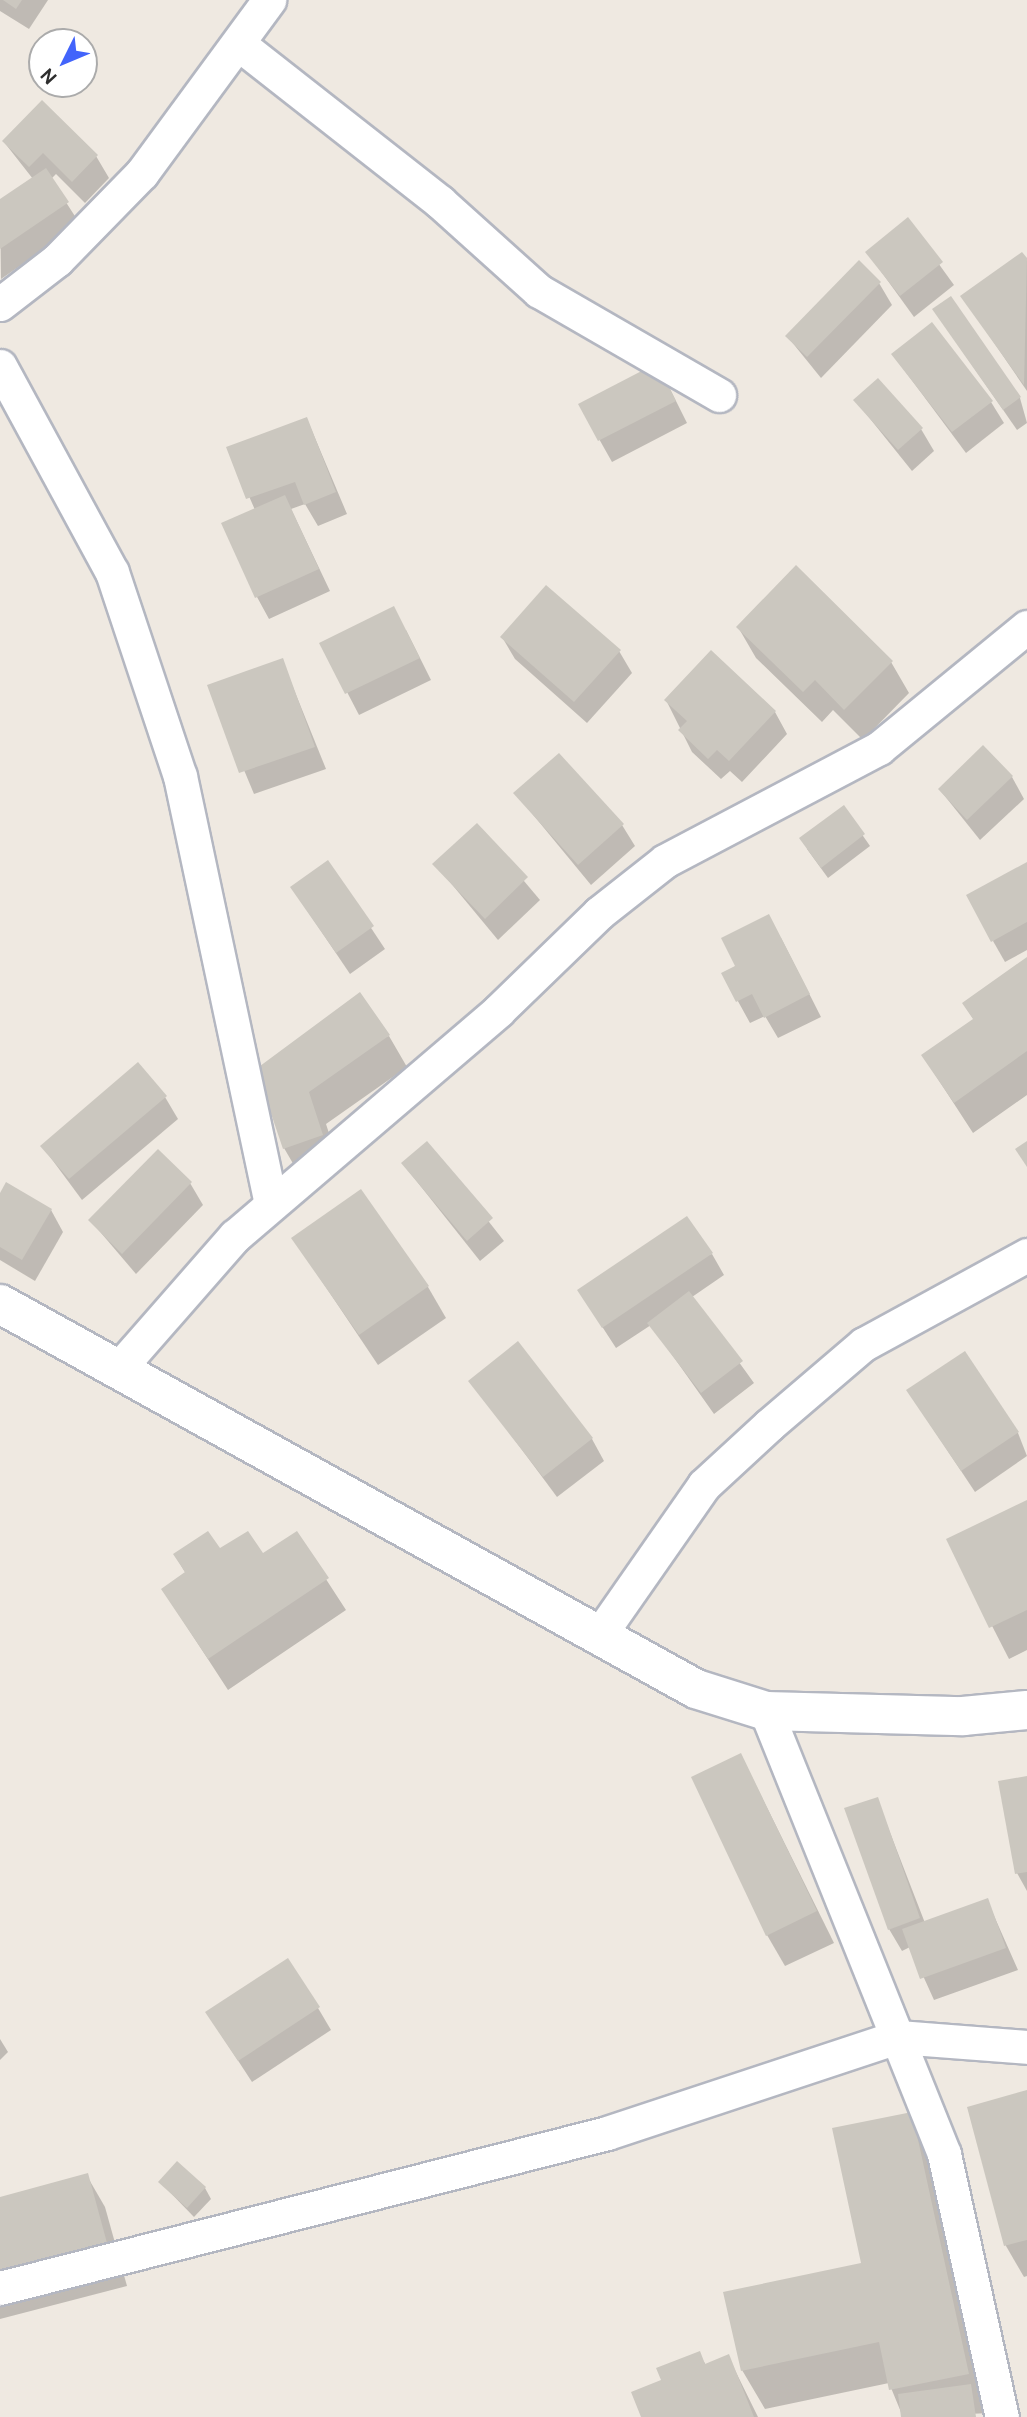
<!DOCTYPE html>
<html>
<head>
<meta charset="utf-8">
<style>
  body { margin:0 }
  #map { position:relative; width:1027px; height:2417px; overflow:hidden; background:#efe9e1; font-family:Cabin,sans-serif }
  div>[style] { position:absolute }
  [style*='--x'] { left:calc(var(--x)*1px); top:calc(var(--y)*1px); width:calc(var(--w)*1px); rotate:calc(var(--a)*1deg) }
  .shadow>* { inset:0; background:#0003 }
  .building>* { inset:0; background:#cbc7bf }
  .roads { filter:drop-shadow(2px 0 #b4b7c1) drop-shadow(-2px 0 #b4b7c1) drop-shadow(0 2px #b4b7c1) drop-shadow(0 -2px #b4b7c1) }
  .street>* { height:33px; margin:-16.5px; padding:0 16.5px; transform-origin:16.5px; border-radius:16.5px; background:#fff }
  .secondary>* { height:38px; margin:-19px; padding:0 19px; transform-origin:19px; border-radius:19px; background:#fff }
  span { translate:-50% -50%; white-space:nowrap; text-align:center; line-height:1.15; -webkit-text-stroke:5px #fff; paint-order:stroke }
  .north { position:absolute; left:28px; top:28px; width:70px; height:70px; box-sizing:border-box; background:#fff; border:2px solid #ababab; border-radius:50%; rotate:227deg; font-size:19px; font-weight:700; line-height:28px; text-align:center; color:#2e2e2e }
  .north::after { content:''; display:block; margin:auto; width:24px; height:32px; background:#4264fb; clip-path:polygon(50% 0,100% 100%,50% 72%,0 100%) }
</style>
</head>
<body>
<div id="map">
  <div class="shadow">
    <i style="clip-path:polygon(0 0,48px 0,29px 29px,0 11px)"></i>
    <i style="clip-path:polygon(4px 142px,96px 156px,109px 178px,85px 203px,56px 174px,51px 179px,80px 224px,1px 279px,0 201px,33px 179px)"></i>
    <i style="clip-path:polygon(907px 220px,954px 285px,914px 317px,867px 252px)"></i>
    <i style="clip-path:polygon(1022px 254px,1027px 261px,1027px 391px,962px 296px)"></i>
    <i style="clip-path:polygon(879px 283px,892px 305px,821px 378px,787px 336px)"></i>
    <i style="clip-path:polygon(934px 310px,1020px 398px,1027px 423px,1017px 430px)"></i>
    <i style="clip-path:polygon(893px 355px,991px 402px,1004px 423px,966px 453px)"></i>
    <i style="clip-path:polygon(669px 387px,687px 423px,612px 462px,580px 405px)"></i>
    <i style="clip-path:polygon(855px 400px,921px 429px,934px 451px,912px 471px)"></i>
    <i style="clip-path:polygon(307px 419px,347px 514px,318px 526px,305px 504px,291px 509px,330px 591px,269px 619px,257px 597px,255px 510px,228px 448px)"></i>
    <i style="clip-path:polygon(738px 627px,891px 662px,909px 693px,863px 740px,833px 710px,822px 722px,756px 658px)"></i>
    <i style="clip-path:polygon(406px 630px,431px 680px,359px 715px,322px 644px)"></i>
    <i style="clip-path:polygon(502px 637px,619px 651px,632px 673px,587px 723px,515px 659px)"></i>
    <i style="clip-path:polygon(712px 653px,775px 712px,787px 734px,742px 782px,730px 771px,721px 779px,692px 752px,666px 700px)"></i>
    <i style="clip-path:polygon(282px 660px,326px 769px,254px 794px,209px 686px)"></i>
    <i style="clip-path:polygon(1012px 777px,1024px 799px,980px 840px,940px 790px)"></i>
    <i style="clip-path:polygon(516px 794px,622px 825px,635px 846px,591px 885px)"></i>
    <i style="clip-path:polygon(843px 807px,870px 846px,828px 878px,807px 849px)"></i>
    <i style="clip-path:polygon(477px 825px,540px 900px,498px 940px,435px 864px)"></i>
    <i style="clip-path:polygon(328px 863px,385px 949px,350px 974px,292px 888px)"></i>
    <i style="clip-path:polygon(1027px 864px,1027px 950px,1005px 962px,993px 941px)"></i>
    <i style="clip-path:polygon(781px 938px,821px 1017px,778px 1038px,765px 1016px,750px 1023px,723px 974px)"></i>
    <i style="clip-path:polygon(1027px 962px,1027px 1095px,973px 1133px,923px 1056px,974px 1020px,964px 1004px)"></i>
    <i style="clip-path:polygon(389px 1036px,407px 1067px,326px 1124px,340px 1167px,302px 1179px,284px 1148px,258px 1069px)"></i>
    <i style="clip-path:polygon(165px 1097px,178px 1119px,82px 1200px,42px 1146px)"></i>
    <i style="clip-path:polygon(427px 1143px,504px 1241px,480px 1261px,403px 1164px)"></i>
    <i style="clip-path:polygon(190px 1183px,203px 1205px,136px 1274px,90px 1220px)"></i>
    <i style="clip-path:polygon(0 1196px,51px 1210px,63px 1232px,35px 1281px,0 1260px)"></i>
    <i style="clip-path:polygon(293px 1238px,428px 1287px,446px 1318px,378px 1365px)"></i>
    <i style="clip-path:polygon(712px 1254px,724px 1275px,692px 1297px,754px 1383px,714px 1414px,651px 1325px,616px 1348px,579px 1291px)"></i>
    <i style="clip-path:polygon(471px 1381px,592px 1439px,604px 1461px,557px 1497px)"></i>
    <i style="clip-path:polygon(908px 1391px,1018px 1433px,1027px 1456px,975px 1492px)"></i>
    <i style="clip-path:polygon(1027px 1502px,1027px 1650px,1009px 1659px,948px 1540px)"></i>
    <i style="clip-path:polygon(296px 1533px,346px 1610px,228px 1690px,163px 1590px,186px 1574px,175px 1555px,263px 1555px)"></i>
    <i style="clip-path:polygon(741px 1755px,834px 1943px,785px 1966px,767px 1935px)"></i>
    <i style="clip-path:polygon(1027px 1777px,1027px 1891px,1017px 1873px)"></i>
    <i style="clip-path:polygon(877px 1799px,925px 1923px,987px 1900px,1018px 1970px,934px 2000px,910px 1947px,902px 1951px,889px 1929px)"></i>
    <i style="clip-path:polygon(318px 2008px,331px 2030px,252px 2082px,207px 2013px)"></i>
    <i style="clip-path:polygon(0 2039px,8px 2052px,0 2060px)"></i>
    <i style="clip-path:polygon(1027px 2092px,1027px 2276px,1024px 2277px,1006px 2246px,969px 2108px)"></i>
    <i style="clip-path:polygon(912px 2114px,934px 2153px,990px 2413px,903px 2417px,889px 2383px,765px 2409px,742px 2370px,863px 2265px)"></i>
    <i style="clip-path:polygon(87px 2176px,105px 2207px,127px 2286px,0 2319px,0 2198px)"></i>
    <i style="clip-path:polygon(160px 2182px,205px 2188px,211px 2199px,194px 2217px)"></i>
    <i style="clip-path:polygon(699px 2354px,706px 2365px,728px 2356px,758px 2417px,643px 2417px,663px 2381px)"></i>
  </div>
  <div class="building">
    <i style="clip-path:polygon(3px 0,22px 0,16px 9px)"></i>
    <i style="clip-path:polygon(42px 100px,98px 155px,72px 182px,43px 153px,29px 167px,2px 141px)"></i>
    <i style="clip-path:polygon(46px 168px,69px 202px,0 249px,0 199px)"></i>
    <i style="clip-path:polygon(908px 217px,943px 262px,900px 296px,865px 252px)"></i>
    <i style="clip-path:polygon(1022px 252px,1027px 258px,1024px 385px,960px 296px)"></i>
    <i style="clip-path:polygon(859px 260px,881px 282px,807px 357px,785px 336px)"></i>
    <i style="clip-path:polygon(951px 296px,1021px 397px,1003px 410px,932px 309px)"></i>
    <i style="clip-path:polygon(932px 322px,993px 401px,952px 432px,891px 354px)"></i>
    <i style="clip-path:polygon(657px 363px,676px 401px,598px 441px,578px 404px)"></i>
    <i style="clip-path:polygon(878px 378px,923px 428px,898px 450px,853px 400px)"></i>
    <i style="clip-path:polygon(307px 417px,336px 492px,304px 505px,295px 482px,246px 499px,226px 447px)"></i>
    <i style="clip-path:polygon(285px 495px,319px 569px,255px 598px,221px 523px)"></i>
    <i style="clip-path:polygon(796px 565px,893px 661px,844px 710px,815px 680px,803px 692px,736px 627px)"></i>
    <i style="clip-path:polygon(546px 585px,621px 650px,574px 702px,500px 637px)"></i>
    <i style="clip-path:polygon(394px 606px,420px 658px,345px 694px,319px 643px)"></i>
    <i style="clip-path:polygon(711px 650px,776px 711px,729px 761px,717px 750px,708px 759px,678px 730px,687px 721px,664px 700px)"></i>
    <i style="clip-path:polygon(283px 658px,315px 747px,239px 773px,207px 685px)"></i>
    <i style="clip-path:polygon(983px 745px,1013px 776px,967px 820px,938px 789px)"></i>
    <i style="clip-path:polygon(559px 753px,624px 824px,578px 865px,513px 793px)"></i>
    <i style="clip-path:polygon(844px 805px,865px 834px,821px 868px,799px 838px)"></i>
    <i style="clip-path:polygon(477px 823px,528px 877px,485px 919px,432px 864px)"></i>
    <i style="clip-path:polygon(328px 860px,374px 926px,336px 953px,290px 887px)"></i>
    <i style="clip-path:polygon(1027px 862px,1027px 922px,991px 942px,966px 895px)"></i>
    <i style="clip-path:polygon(769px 914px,810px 994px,764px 1018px,752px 994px,736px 1002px,721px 973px,735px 966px,721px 938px)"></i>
    <i style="clip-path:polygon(1027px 957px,1027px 1051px,954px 1103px,921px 1055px,973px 1019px,962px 1003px)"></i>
    <i style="clip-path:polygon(360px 992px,390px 1035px,309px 1092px,323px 1135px,283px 1149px,256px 1069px)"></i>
    <i style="clip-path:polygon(138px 1062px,167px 1096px,69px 1179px,40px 1146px)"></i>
    <i style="clip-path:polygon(427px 1141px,493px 1218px,467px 1241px,401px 1163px)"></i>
    <i style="clip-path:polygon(1027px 1141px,1027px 1167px,1015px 1149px)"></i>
    <i style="clip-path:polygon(158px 1149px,192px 1182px,122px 1254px,88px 1220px)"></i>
    <i style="clip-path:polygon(6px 1182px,52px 1209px,22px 1260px,0 1247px,0 1193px)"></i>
    <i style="clip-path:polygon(361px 1189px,429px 1286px,359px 1335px,291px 1238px)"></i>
    <i style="clip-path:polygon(687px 1216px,713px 1253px,602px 1328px,577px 1290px)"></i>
    <i style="clip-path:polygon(689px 1291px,743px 1361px,701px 1393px,647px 1323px)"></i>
    <i style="clip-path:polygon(518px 1341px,593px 1438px,543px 1477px,468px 1381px)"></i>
    <i style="clip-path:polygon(965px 1351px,1019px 1432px,961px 1471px,906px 1390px)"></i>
    <i style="clip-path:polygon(1027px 1500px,1027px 1610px,989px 1628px,946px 1539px)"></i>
    <i style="clip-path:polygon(208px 1531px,220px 1548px,248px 1531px,263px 1553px,297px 1531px,329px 1578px,208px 1659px,161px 1589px,185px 1572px,173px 1554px)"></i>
    <i style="clip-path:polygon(741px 1753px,817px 1911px,766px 1936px,691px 1777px)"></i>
    <i style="clip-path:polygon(1027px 1776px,1027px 1872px,1015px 1874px,998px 1781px)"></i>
    <i style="clip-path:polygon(878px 1797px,920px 1918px,888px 1930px,844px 1808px)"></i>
    <i style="clip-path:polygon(988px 1898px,1006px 1948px,920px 1979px,902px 1929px)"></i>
    <i style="clip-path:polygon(288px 1958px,320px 2007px,238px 2061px,205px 2012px)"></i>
    <i style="clip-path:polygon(1027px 2090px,1027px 2240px,1004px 2246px,967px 2107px)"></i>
    <i style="clip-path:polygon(912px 2112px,969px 2374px,889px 2390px,879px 2342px,741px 2371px,723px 2292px,861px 2263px,832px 2128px)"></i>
    <i style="clip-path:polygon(177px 2161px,206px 2187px,187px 2208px,158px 2182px)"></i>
    <i style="clip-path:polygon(88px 2173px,110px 2254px,0 2283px,0 2197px)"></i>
    <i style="clip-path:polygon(700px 2351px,705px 2364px,729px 2354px,754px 2417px,641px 2417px,631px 2392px,661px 2380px,656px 2368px)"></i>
    <i style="clip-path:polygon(971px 2384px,976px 2417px,901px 2417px,898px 2394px)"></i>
  </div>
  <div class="roads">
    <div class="street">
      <i style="--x:240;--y:45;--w:254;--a:38.1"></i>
      <i style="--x:440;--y:202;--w:133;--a:42"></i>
      <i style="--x:539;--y:291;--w:208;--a:30"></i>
      <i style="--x:0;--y:304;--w:72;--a:-37.7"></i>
      <i style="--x:57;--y:260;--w:122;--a:-45.7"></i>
      <i style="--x:142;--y:173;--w:215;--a:-53.7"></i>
      <i style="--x:0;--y:366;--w:234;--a:61.5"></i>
      <i style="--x:112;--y:572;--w:215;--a:71.6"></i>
      <i style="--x:180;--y:776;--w:437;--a:78"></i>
      <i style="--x:121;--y:1366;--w:173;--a:-48.8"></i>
      <i style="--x:235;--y:1236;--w:346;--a:-40.5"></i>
      <i style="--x:498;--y:1011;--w:141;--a:-44.1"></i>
      <i style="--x:599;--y:913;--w:84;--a:-38.2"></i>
      <i style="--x:665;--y:861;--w:242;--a:-27.8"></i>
      <i style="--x:879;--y:748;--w:191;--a:-39.3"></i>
      <i style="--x:598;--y:1637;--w:185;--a:-55.1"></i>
      <i style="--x:704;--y:1485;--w:88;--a:-42.7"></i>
      <i style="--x:769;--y:1425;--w:125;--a:-40.5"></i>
      <i style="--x:864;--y:1344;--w:186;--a:-28.6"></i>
      <i style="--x:766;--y:1711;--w:477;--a:68.1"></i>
      <i style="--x:944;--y:2154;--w:269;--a:77.6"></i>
      <i style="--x:0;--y:2288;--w:626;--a:-14.32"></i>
      <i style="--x:607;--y:2133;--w:306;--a:-18.3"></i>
      <i style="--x:898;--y:2037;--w:129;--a:4.4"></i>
    </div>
    <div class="secondary">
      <i style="--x:0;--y:1304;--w:795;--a:28.95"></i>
      <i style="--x:696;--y:1689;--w:73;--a:17.4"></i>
      <i style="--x:766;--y:1711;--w:197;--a:1.5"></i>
      <i style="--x:963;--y:1716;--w:64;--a:-5.4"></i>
    </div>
  </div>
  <div class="north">N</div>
</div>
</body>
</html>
